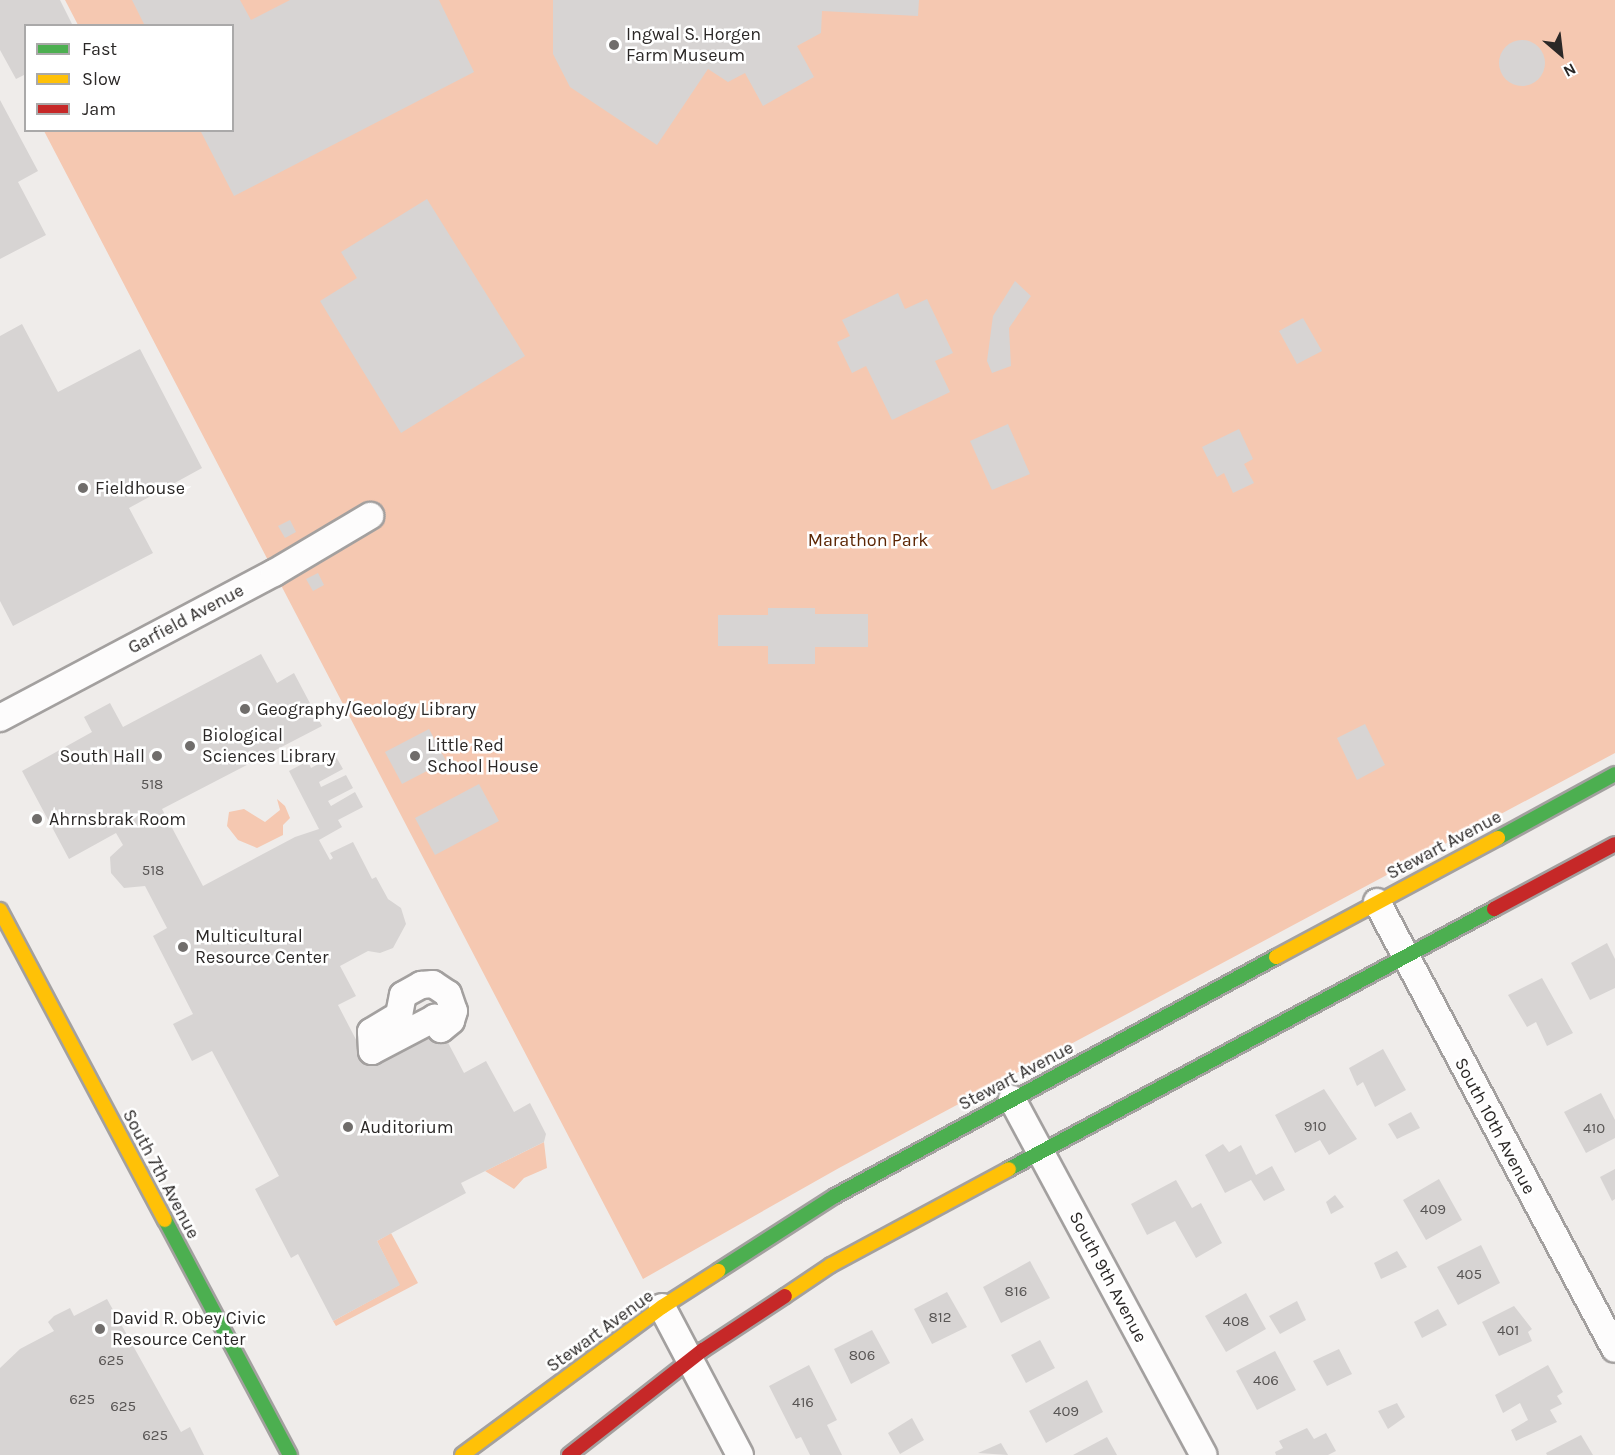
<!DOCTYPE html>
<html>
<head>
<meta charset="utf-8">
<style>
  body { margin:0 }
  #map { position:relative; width:1615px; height:1455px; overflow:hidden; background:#efecea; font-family:Karla,sans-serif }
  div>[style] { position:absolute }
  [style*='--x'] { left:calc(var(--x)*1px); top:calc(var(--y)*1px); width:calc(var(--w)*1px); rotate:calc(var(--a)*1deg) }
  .green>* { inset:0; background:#f5c8b1 }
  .building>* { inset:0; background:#d7d4d3 }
  .round { border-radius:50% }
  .roads { filter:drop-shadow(2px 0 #a3a09f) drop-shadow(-2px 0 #a3a09f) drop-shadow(0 2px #a3a09f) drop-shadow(0 -2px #a3a09f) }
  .street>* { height:26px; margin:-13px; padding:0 13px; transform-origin:13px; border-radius:13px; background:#fdfcfc }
  .fast>* { height:14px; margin:-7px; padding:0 7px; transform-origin:7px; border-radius:7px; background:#4caf50 }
  .slow>* { height:14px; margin:-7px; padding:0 7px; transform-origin:7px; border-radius:7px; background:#ffc107 }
  .jam>* { height:14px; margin:-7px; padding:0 7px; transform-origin:7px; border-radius:7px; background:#c62828 }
  .dots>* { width:16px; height:16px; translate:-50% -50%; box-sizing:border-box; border:3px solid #fff; border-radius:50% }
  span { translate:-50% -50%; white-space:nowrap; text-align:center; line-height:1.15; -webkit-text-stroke:5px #fff; paint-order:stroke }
  .number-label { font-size:15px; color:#585554 }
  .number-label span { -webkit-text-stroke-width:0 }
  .poi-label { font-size:18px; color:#2b2827 }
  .left { translate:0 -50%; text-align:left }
  .right { translate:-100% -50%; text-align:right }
  .park-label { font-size:18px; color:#5c2604 }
  .street-label { font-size:18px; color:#2b2827 }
  .legend { position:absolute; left:24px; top:24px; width:210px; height:108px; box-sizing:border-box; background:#fff; border:2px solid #aaa9a9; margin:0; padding:8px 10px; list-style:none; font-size:18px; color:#2b2827 }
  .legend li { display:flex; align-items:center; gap:12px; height:30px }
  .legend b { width:30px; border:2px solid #aaa9a9 }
  .north { position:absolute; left:1531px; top:24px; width:60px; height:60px; -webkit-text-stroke:4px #fff; paint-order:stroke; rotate:152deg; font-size:16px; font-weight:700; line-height:24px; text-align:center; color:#2b2827 }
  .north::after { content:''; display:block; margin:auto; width:21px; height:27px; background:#2b2827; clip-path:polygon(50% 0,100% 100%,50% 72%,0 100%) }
</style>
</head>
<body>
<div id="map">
  <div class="green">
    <i style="clip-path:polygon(65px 0,1615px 0,1615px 753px,839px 1168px,643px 1279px,44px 131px,232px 130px,232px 26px,78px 25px)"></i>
    <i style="clip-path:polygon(277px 799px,285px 806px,290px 818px,283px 825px,283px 835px,257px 848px,238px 840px,227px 826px,229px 812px,244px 809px,265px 822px,280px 810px)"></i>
    <i style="clip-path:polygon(544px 1142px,547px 1168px,524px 1178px,514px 1189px,485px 1171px)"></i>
    <i style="clip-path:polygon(391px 1233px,418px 1283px,336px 1326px,333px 1321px,399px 1285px,377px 1241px)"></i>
  </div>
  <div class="building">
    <i style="clip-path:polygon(0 0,60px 0,73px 26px,26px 26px,26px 74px,16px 79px,0 50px)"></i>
    <i style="clip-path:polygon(132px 0,240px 0,251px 20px,290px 0,439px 0,474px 72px,234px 196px,200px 130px,232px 130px,232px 26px,145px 26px)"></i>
    <i style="clip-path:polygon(553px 0,919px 0,918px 16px,822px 11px,821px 33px,797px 46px,814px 77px,763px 106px,745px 73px,728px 82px,708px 69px,657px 145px,570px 87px,553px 54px)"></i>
    <i class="round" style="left:1499px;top:40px;width:46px;height:46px"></i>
    <i style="clip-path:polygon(0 100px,38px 171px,18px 182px,46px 235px,0 259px)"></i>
    <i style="clip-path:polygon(427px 199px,525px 356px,401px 433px,320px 301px,357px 278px,341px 252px)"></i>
    <i style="clip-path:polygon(1015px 281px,1031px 296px,1009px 328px,1011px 366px,992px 373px,987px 361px,993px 316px)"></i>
    <i style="clip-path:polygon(898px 293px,905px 309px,927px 299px,953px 353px,935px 361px,950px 392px,892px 420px,866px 366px,852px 373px,837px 342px,850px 336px,842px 320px)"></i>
    <i style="clip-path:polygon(1303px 318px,1322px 351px,1297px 364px,1279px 331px)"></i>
    <i style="clip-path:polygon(22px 324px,58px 392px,140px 349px,202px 468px,129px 508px,153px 553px,13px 626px,0 601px,0 336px)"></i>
    <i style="clip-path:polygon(1008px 424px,1030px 474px,992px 490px,970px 441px)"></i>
    <i style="clip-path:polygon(1239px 429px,1253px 459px,1244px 464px,1254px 483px,1233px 493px,1224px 473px,1217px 477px,1202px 447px)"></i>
    <i style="clip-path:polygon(290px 520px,296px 532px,285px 538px,278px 526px)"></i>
    <i style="clip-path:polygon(318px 573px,324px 585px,313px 591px,306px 579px)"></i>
    <i style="clip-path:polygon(768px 608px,815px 608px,815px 614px,868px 614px,868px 647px,815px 647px,815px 664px,768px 664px,768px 646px,718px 646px,718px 615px,768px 615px)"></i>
    <i style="clip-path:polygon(261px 654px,277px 683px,294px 673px,322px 726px,162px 809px,203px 886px,295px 837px,319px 829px,289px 771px,308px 761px,311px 768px,335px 755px,343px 769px,319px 782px,321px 787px,346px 775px,353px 788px,328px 801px,331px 806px,355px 792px,363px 807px,338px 820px,342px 827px,319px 840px,330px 860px,333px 858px,330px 853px,353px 842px,372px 879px,376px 877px,388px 899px,401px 908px,406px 924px,393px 948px,380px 953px,368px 951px,340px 966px,356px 996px,338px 1005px,364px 1055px,435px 1018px,464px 1073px,486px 1061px,514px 1112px,530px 1103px,546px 1134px,544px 1142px,461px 1183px,466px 1193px,377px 1241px,400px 1285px,333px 1321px,298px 1254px,291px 1258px,255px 1189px,279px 1176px,212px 1051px,192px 1061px,173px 1024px,193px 1014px,153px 936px,167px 928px,145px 886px,124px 888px,111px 873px,110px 857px,123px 845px,116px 833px,69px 859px,22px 771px,92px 732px,84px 717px,110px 703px,123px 727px)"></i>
    <i style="clip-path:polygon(1365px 724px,1385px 765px,1357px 780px,1337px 738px)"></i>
    <i style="clip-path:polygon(429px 729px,446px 761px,402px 784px,385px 752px)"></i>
    <i style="clip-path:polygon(479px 784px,499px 821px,435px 855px,415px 818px)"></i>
    <i style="clip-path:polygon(1607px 943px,1615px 959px,1615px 988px,1590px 1000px,1571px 963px)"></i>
    <i style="clip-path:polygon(1542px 978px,1573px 1033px,1547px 1046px,1536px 1022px,1527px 1027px,1508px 995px)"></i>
    <i style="clip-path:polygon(1383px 1049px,1406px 1090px,1375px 1107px,1363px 1082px,1357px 1086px,1349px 1068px)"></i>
    <i style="clip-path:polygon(1324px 1089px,1357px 1139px,1329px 1155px,1320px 1140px,1295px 1153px,1275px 1115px)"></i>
    <i style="clip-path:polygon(1601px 1093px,1615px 1120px,1615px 1138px,1586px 1153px,1564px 1112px)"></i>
    <i style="clip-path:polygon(1411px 1112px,1420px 1128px,1397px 1139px,1388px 1124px)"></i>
    <i style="clip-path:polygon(1223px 1144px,1229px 1152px,1241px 1145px,1256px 1175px,1272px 1166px,1285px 1190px,1264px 1201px,1251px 1180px,1225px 1193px,1205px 1155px)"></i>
    <i style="clip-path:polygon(1615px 1169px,1615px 1199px,1612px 1201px,1600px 1177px)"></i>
    <i style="clip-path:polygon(1439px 1179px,1462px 1220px,1426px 1240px,1403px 1200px)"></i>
    <i style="clip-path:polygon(1176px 1180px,1192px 1208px,1201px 1203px,1222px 1243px,1196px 1258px,1175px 1221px,1147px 1235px,1131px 1204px)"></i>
    <i style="clip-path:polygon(1335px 1195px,1344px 1207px,1331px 1214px,1326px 1202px)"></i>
    <i style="clip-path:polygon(1481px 1245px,1500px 1283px,1458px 1305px,1437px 1267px)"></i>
    <i style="clip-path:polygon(1397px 1251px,1407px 1267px,1381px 1279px,1374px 1263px)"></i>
    <i style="clip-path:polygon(1030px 1261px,1050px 1298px,1001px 1323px,983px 1287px)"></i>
    <i style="clip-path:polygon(947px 1292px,967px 1327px,932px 1344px,914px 1309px)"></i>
    <i style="clip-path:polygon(1246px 1293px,1266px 1329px,1226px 1352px,1205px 1316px)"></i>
    <i style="clip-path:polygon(107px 1299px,181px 1432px,190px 1427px,204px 1455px,0 1455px,0 1368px,20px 1349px,54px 1331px,48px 1322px,54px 1316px,70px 1308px,74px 1316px)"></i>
    <i style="clip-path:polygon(1297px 1301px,1306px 1320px,1280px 1334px,1269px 1316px)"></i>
    <i style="clip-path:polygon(1514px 1306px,1532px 1329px,1528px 1332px,1532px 1341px,1499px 1356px,1482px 1322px)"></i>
    <i style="clip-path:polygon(1438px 1309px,1447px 1325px,1422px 1338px,1414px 1322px)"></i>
    <i style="clip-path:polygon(872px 1330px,890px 1363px,851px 1384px,834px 1349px)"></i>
    <i style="clip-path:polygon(1040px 1340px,1055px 1368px,1026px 1383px,1011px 1355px)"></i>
    <i style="clip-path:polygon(1339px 1349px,1352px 1374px,1327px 1386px,1313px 1361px)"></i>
    <i style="clip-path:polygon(1275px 1351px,1296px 1390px,1257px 1410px,1236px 1371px)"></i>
    <i style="clip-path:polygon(809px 1365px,837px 1420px,827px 1425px,842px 1455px,810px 1455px,801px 1437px,796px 1439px,769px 1386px)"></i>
    <i style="clip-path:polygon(1548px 1365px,1563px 1392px,1557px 1396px,1562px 1404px,1550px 1410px,1557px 1422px,1516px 1441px,1511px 1430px,1528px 1420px,1520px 1403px,1503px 1413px,1495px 1395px)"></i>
    <i style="clip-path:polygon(1087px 1380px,1103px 1412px,1046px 1443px,1029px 1411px)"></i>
    <i style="clip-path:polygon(1397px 1403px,1405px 1417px,1388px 1429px,1378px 1411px)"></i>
    <i style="clip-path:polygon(912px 1418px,924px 1440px,900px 1454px,888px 1433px)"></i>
    <i style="clip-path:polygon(1307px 1428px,1314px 1439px,1326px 1433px,1336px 1451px,1328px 1455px,1276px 1455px,1275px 1452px,1283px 1448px,1279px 1441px)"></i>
    <i style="clip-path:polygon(1581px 1435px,1593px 1455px,1547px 1455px,1546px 1453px)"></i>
    <i style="clip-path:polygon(1107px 1437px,1117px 1455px,1073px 1455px)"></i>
    <i style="clip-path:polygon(1001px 1443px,1008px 1455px,978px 1453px)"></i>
  </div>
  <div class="roads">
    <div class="street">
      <i style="--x:0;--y:718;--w:310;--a:-27.9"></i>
      <i style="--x:274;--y:573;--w:112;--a:-30.7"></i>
      <i style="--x:1377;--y:902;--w:506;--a:61.97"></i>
      <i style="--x:421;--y:985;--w:12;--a:-5"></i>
      <i style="--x:433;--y:984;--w:18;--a:34"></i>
      <i style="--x:448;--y:994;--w:18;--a:71"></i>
      <i style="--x:454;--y:1011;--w:10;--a:107"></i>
      <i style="--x:451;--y:1021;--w:13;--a:141"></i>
      <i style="--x:441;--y:1029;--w:13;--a:-119"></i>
      <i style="--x:435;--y:1018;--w:71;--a:152.4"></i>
      <i style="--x:372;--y:1051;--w:19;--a:-93"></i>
      <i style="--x:371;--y:1032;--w:33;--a:-31"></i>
      <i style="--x:399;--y:1015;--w:20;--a:-79"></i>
      <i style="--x:403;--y:995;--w:21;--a:-29"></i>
      <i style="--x:1012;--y:1099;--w:404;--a:61.7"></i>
      <i style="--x:662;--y:1307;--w:167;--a:62.2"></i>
    </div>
    <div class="fast">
      <i style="--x:1498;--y:838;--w:133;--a:-28.7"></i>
      <i style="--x:1009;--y:1169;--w:550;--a:-28.19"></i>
      <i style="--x:165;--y:1220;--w:266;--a:62"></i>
      <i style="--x:718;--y:1271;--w:139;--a:-32.7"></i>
      <i style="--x:835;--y:1196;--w:502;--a:-28.46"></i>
    </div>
    <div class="slow">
      <i style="--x:0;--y:910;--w:351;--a:62"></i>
      <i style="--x:1276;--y:957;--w:252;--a:-28.2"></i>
      <i style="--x:785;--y:1296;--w:55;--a:-34"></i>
      <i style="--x:831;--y:1265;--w:202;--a:-28.3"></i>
      <i style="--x:462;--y:1455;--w:249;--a:-36.5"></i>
      <i style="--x:662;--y:1307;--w:67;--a:-32.7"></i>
    </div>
    <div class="jam">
      <i style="--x:1494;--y:909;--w:137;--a:-28.2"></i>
      <i style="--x:569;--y:1455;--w:170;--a:-38.1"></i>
      <i style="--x:703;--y:1350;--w:98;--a:-33.4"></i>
    </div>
  </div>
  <div class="dots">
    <i style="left:614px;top:45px;background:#706d6b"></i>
    <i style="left:83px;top:488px;background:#706d6b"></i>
    <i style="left:245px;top:709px;background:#706d6b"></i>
    <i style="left:190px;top:746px;background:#706d6b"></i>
    <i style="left:157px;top:756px;background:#706d6b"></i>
    <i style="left:415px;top:756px;background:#706d6b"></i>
    <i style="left:37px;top:819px;background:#706d6b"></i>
    <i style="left:183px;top:947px;background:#706d6b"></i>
    <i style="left:348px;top:1127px;background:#706d6b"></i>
    <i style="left:100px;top:1329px;background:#706d6b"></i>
  </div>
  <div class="number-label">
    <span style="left:152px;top:785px">518</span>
    <span style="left:153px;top:871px">518</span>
    <span style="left:1315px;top:1127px">910</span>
    <span style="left:1594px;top:1129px">410</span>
    <span style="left:1433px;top:1210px">409</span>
    <span style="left:1469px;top:1275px">405</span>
    <span style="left:1016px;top:1292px">816</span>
    <span style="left:940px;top:1318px">812</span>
    <span style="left:1236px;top:1322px">408</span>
    <span style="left:1508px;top:1331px">401</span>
    <span style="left:862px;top:1356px">806</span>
    <span style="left:111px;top:1361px">625</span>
    <span style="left:1266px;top:1381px">406</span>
    <span style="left:82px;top:1400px">625</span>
    <span style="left:803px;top:1403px">416</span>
    <span style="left:123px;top:1407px">625</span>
    <span style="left:1066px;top:1412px">409</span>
    <span style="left:155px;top:1436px">625</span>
  </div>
  <div class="poi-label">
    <span class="left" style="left:626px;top:45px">Ingwal S. Horgen<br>Farm Museum</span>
    <span class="left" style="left:95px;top:488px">Fieldhouse</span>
    <span class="left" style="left:257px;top:709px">Geography/Geology Library</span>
    <span class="left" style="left:202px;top:746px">Biological<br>Sciences Library</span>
    <span class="left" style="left:427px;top:756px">Little Red<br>School House</span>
    <span class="right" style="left:145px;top:756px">South Hall</span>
    <span class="left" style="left:49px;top:819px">Ahrnsbrak Room</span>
    <span class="left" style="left:195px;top:947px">Multicultural<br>Resource Center</span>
    <span class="left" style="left:360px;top:1127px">Auditorium</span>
    <span class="left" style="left:112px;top:1329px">David R. Obey Civic<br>Resource Center</span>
  </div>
  <div class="park-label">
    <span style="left:868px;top:540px">Marathon Park</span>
  </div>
  <div class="street-label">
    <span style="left:186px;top:619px;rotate:-28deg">Garfield Avenue</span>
    <span style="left:1444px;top:845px;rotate:-28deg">Stewart Avenue</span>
    <span style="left:1016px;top:1076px;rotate:-28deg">Stewart Avenue</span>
    <span style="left:1495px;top:1126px;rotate:62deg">South 10th Avenue</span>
    <span style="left:161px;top:1174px;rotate:62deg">South 7th Avenue</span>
    <span style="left:1108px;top:1277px;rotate:62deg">South 9th Avenue</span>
    <span style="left:600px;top:1331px;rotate:-36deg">Stewart Avenue</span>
  </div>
  <ul class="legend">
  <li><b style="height:8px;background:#4caf50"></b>Fast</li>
  <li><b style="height:8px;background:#ffc107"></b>Slow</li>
  <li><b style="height:8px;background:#c62828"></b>Jam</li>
  </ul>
  <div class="north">N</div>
</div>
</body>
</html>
